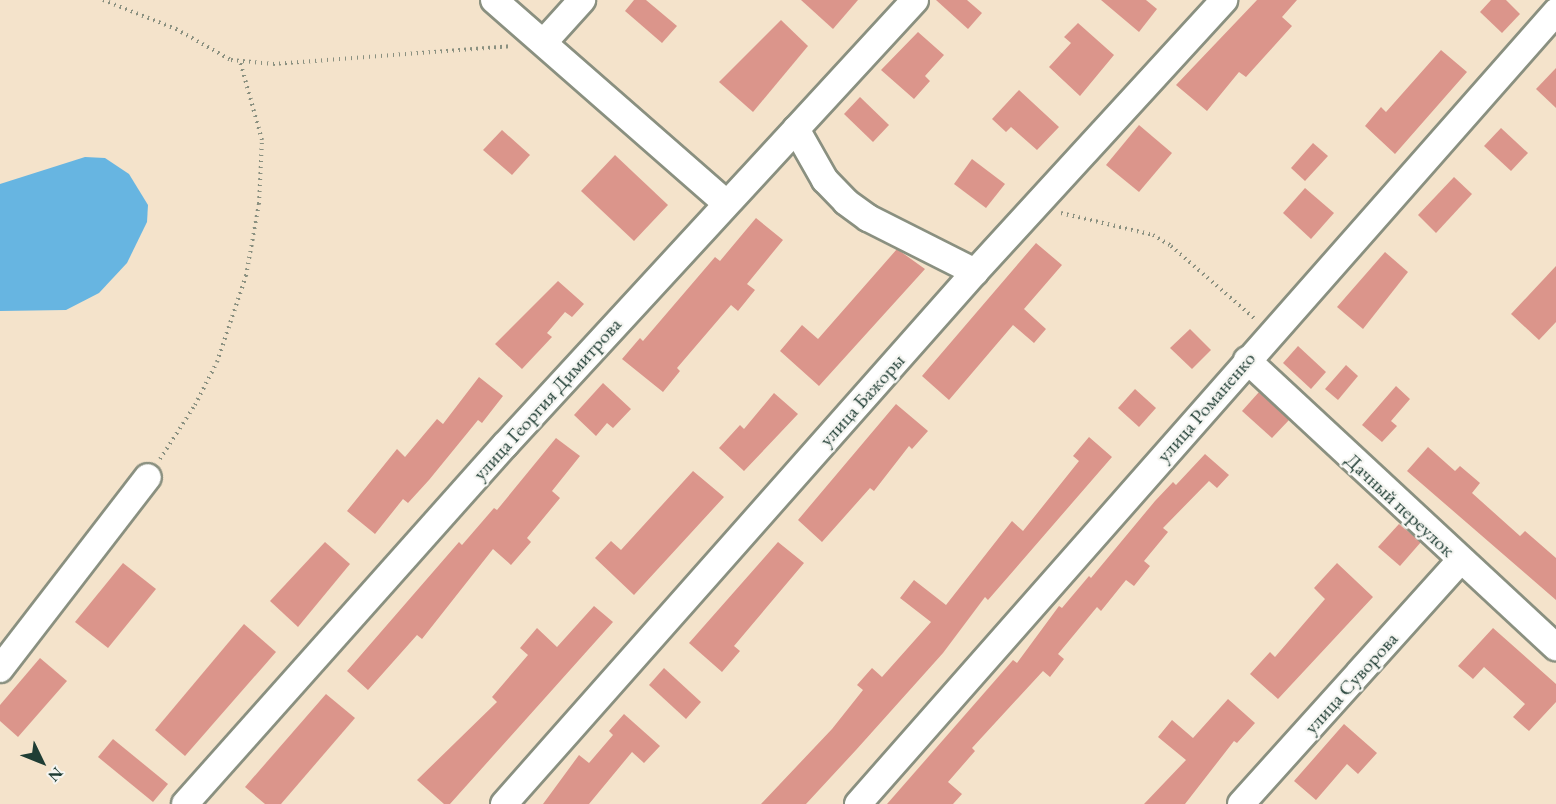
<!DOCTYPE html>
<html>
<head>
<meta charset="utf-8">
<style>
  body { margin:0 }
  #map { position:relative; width:1556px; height:804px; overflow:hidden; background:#f4e3cb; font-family:"EB Garamond",serif }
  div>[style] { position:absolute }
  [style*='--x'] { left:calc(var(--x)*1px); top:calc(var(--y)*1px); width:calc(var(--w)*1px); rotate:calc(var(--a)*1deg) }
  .water>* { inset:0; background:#67b5e1 }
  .building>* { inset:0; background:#db958b }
  .path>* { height:4px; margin-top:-2px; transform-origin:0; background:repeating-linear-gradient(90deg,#8a9080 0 1.5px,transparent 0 6px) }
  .roads { filter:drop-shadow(2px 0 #8a9080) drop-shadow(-2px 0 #8a9080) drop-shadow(0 2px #8a9080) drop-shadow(0 -2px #8a9080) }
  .minor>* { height:26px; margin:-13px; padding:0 13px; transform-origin:13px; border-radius:13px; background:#fff }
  span { translate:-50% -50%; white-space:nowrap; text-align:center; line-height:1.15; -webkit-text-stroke:4.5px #f6f6f2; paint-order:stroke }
  .street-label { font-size:20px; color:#1f3d34 }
  .north { position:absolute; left:12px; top:732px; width:60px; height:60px; -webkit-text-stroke:4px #f6f6f2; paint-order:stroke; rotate:133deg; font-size:16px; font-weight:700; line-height:24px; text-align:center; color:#1f3d34 }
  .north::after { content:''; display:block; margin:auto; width:21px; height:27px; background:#1f3d34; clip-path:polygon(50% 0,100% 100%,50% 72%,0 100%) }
</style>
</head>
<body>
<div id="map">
  <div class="water">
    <i style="clip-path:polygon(85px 157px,105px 158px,129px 174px,148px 205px,147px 222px,127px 263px,99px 293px,66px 310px,0 311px,0 184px)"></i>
  </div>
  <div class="building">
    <i style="clip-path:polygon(634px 0,646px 0,677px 26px,662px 43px,625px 11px)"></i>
    <i style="clip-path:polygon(801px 0,858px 0,833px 29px)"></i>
    <i style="clip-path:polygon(936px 0,967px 0,982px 13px,968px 29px)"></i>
    <i style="clip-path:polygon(1101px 0,1146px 0,1157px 9px,1139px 32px)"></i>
    <i style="clip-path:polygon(1257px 0,1297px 0,1282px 17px,1292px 26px,1246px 77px,1239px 72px,1207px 111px,1176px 85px)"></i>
    <i style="clip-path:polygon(1491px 0,1506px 0,1520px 14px,1502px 33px,1480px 12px)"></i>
    <i style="clip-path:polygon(781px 20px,808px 46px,753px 112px,719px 82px)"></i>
    <i style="clip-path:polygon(1078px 23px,1114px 55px,1080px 96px,1049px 67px,1071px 43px,1064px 37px)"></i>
    <i style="clip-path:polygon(918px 32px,944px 55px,925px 76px,930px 81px,914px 99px,881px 70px)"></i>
    <i style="clip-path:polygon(1441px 50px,1467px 72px,1395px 154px,1365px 126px,1381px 107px,1386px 112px)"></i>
    <i style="clip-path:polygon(1556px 68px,1556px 108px,1536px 89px)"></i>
    <i style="clip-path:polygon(1019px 90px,1059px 127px,1037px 150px,1011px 127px,1006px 132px,992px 119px)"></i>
    <i style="clip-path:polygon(860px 97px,889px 125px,873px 142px,844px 114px)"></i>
    <i style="clip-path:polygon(1139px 125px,1172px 153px,1139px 192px,1106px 165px)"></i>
    <i style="clip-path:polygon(1501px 128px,1528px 153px,1511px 171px,1484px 146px)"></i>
    <i style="clip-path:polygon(502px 130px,530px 155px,512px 175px,483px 150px)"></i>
    <i style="clip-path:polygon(1313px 143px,1328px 156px,1305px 181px,1291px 168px)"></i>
    <i style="clip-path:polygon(615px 155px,668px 205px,634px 241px,581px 191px)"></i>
    <i style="clip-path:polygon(972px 159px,1005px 184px,986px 208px,954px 184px)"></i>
    <i style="clip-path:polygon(1454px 177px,1472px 194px,1436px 233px,1418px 215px)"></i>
    <i style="clip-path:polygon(1305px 188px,1334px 213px,1311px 239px,1283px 213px)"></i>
    <i style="clip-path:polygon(756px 218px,783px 240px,747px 284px,755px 290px,738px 311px,731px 305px,677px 368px,680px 371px,663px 392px,622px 359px,640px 338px,643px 341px,715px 257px,720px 261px)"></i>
    <i style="clip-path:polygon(1036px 243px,1062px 265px,1024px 309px,1046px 329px,1034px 343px,1013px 325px,949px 400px,922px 376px)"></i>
    <i style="clip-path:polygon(897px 249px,925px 269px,819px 386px,780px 351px,802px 325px,818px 339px)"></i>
    <i style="clip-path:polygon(1385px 252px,1408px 272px,1363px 329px,1337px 307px)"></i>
    <i style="clip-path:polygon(1556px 266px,1556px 322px,1539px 340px,1511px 314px)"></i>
    <i style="clip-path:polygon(558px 281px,584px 304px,572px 317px,565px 312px,547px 333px,552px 337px,522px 369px,495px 344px)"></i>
    <i style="clip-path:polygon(1190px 329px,1211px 350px,1192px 369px,1170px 348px)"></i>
    <i style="clip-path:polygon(1298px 346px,1326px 372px,1311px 389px,1283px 363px)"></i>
    <i style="clip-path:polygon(1346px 365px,1358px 376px,1338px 400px,1325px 389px)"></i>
    <i style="clip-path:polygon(479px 377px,503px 396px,482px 423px,478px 420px,429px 480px,408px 503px,403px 499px,375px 534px,347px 511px,397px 449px,405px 457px,437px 419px,443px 424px)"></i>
    <i style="clip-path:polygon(603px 383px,631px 409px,613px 428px,607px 423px,596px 436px,574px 415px)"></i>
    <i style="clip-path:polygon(1396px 386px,1410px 399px,1391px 421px,1397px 426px,1382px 442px,1362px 425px)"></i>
    <i style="clip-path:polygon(1135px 389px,1156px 408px,1139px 427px,1118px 408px)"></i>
    <i style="clip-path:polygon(1259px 392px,1289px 420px,1272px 438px,1242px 411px)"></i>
    <i style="clip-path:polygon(774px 393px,798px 414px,744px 471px,719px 448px,740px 425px,744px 429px)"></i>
    <i style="clip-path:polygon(896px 404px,928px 431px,912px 449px,909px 446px,874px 491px,870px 488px,822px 542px,798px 520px)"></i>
    <i style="clip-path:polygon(1089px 437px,1112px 457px,988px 600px,985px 597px,943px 653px,856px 750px,806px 804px,761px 804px,832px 729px,863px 690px,857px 685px,872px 668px,882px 677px,931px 622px,900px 598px,914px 580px,946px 605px,1012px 521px,1023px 531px,1079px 461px,1073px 456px)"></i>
    <i style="clip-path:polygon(556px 438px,580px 456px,552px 491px,560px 498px,527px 538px,531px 542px,511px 565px,493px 549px,422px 639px,417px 635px,368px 690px,347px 671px,459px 542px,462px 545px,494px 508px,497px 510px)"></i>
    <i style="clip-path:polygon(1428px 447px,1455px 471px,1460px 466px,1480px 483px,1472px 493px,1520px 536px,1525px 531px,1556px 558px,1556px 600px,1407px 471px)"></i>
    <i style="clip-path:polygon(1205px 454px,1229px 475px,1217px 488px,1209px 481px,1163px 528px,1168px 532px,1144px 561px,1150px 566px,1134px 586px,1126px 580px,1101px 611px,1097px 607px,1058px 654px,1064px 659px,1050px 677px,1043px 671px,972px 748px,975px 751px,948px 782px,962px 794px,953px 804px,887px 804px,1013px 660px,1017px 663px,1059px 606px,1062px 608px,1089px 576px,1091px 578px,1155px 501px,1173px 482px,1176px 485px)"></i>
    <i style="clip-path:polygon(693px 471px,724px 497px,634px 595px,595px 558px,611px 541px,621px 550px)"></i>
    <i style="clip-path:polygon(1399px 524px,1421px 542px,1400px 566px,1378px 547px)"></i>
    <i style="clip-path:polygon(325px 542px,350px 564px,298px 627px,270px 601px)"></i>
    <i style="clip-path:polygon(778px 542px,804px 563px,734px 646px,740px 651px,722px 672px,689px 643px)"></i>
    <i style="clip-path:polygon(123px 563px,156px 589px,108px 648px,75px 622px)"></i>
    <i style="clip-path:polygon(1337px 563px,1373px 597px,1278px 699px,1250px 674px,1270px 652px,1275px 657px,1325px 599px,1314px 588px)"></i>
    <i style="clip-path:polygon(594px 606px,613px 622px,450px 804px,444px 804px,417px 780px,497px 702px,492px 697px,528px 655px,520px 648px,537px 628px,557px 647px)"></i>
    <i style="clip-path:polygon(244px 624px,276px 652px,185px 756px,155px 730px)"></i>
    <i style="clip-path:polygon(1493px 628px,1556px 684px,1556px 702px,1529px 731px,1513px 717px,1525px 704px,1484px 667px,1473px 679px,1458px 666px)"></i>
    <i style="clip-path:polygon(40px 658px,67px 681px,18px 737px,0 721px,0 705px)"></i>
    <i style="clip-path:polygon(664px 668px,701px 702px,686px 719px,649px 685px)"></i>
    <i style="clip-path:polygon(326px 694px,355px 718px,281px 804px,265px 804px,245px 787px)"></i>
    <i style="clip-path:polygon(1228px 699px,1255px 723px,1237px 743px,1234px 741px,1185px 804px,1144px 804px,1186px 760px,1158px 737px,1172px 720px,1193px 738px)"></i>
    <i style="clip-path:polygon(624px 714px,660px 746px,644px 763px,632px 752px,589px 804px,543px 804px,579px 755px,589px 763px,613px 735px,609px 731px)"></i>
    <i style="clip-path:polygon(1344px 724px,1377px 753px,1358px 774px,1347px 764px,1316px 800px,1294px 781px)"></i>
    <i style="clip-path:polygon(113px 739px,168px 784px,153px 802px,98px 757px)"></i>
  </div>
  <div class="path">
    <i style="--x:103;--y:0;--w:79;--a:21.7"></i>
    <i style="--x:176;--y:29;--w:63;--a:29.4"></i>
    <i style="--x:231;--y:60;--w:42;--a:5.4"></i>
    <i style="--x:273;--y:64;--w:239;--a:-4.3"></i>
    <i style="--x:1061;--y:213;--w:95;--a:13.4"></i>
    <i style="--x:1153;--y:235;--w:21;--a:31"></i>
    <i style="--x:1171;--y:246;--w:111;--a:41"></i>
    <i style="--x:160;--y:459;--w:64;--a:-57.1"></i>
    <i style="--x:195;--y:405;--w:48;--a:-62.9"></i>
    <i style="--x:217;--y:362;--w:91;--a:-71.4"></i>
    <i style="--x:246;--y:276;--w:73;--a:-79.8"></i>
    <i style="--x:259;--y:204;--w:64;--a:-87.3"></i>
    <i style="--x:262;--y:140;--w:82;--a:-105.6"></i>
  </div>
  <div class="roads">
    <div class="minor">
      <i style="--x:494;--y:0;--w:308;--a:41.2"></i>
      <i style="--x:544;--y:42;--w:57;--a:-47.9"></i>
      <i style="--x:796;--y:129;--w:59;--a:60.4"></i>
      <i style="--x:825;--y:180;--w:30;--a:46"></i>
      <i style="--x:846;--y:202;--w:27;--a:36"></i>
      <i style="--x:868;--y:218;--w:120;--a:26.8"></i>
      <i style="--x:1247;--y:360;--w:422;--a:42.9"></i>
      <i style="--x:0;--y:669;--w:242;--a:-52.4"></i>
      <i style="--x:185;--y:804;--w:481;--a:-48.3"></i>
      <i style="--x:505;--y:445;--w:605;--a:-47.34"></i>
      <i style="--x:504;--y:804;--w:711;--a:-48.48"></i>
      <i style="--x:975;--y:272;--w:369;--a:-47.5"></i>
      <i style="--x:858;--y:804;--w:1056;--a:-48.61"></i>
      <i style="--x:1241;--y:804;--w:327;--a:-48"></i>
    </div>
  </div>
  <div class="street-label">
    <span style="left:547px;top:399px;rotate:-48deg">улица Георгия Димитрова</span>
    <span style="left:862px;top:400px;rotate:-48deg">улица Бажоры</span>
    <span style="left:1206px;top:407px;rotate:-49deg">улица Романенко</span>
    <span style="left:1400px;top:505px;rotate:43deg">Дачный переулок</span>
    <span style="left:1351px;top:683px;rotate:-48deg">улица Суворова</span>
  </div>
  <div class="north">N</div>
</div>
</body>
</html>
